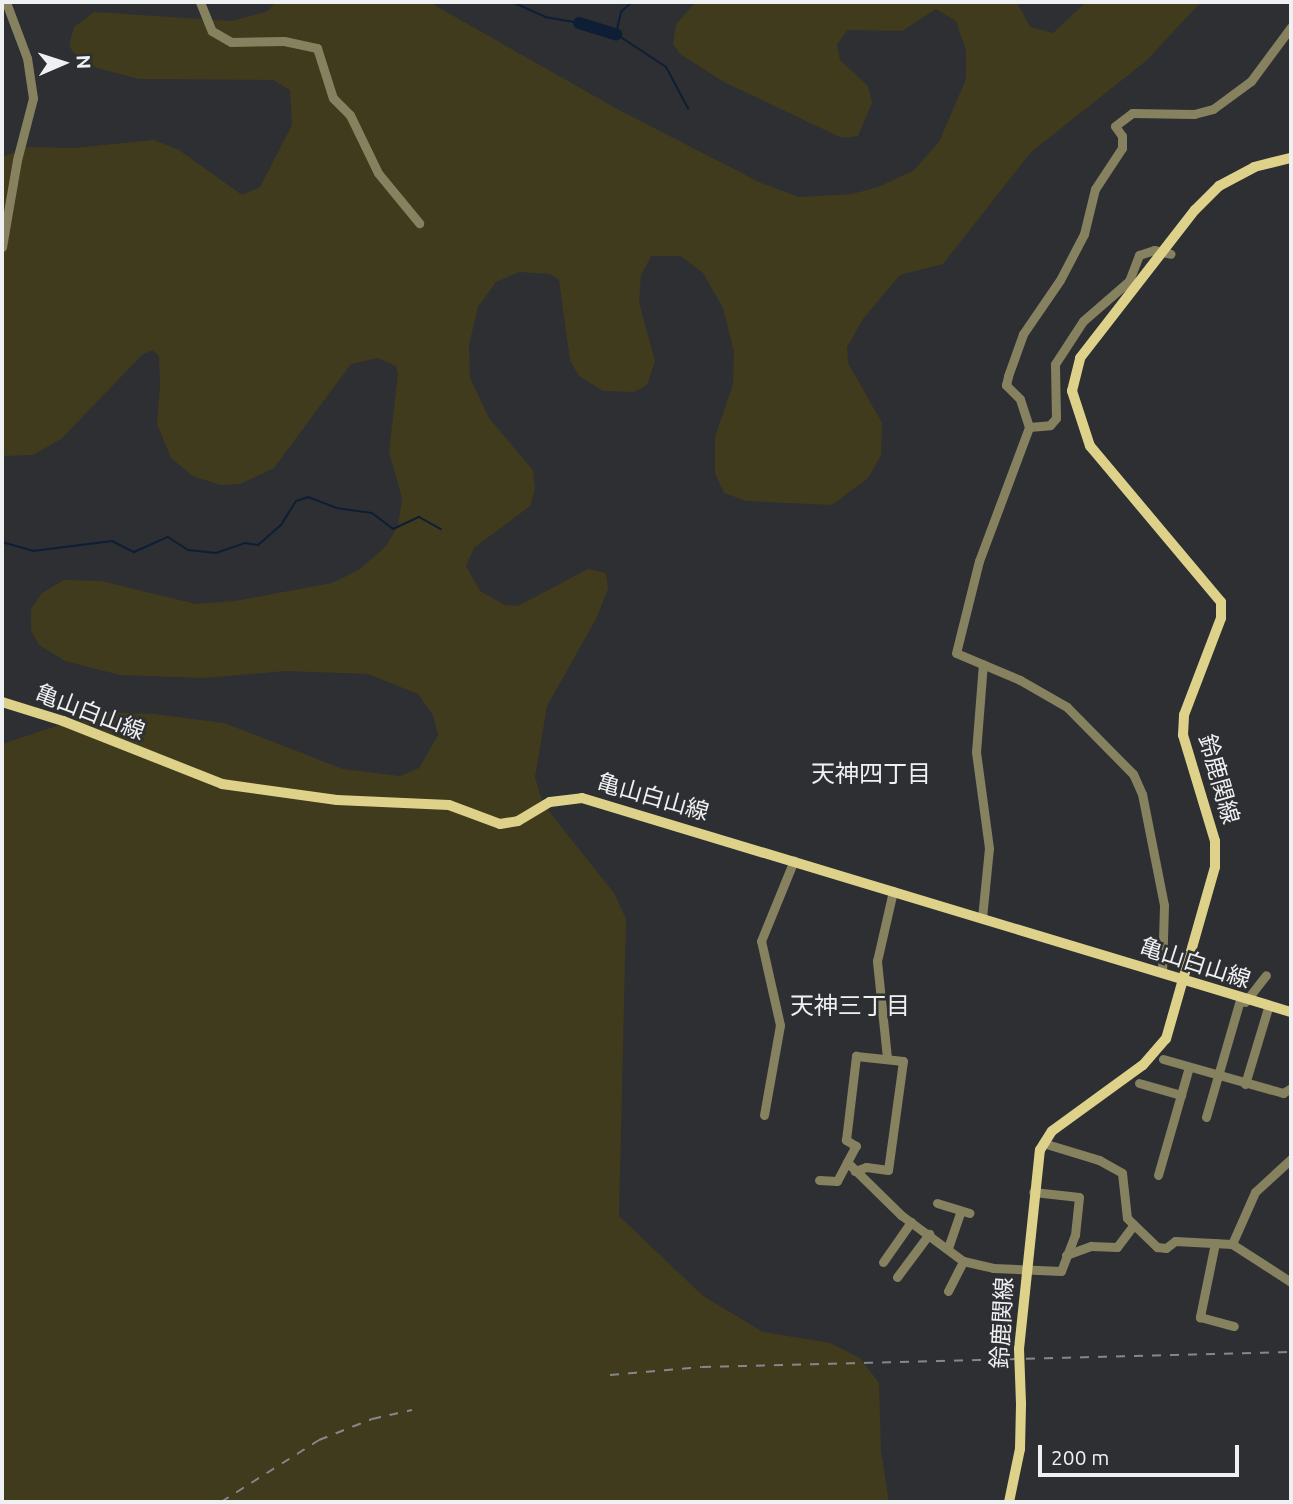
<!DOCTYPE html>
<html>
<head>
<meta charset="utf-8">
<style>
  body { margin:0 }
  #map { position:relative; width:1293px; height:1504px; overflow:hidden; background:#2d2f32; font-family:Ubuntu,"Noto Sans JP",sans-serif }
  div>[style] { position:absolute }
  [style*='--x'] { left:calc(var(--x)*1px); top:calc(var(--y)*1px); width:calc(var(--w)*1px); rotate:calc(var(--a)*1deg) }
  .green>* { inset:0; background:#403b1d }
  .stream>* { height:2px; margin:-1px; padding:0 1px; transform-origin:1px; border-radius:1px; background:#0e1e35 }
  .river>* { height:12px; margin:-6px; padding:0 6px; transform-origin:6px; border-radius:6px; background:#0e1e35 }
  .minor>* { height:9px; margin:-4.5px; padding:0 4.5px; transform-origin:4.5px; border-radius:4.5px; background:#86815f }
  .major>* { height:10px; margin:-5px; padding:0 5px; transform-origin:5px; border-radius:5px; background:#ded28a }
  .rail>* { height:2px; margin-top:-1px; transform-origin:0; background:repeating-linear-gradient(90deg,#85878a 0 9px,transparent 0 18px) }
  .major-bridge>* { height:10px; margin:-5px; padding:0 5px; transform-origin:5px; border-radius:5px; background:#ded28a }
  span { translate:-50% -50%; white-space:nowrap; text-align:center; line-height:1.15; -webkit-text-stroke:5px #2d2f32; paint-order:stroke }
  .street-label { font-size:23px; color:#eff0f2 }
  .neighbourhood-label { font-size:24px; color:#eff0f2 }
  .frame { position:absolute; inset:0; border:4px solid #eff0f2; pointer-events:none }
  .north { position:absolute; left:28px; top:28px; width:70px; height:70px; -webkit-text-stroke:5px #2d2f32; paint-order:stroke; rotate:87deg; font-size:19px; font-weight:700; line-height:28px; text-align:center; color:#eff0f2 }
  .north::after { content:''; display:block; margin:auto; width:24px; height:32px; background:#eff0f2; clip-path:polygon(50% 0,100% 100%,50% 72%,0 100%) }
  .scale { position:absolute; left:1038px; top:1445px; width:201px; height:32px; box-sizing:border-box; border:4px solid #eff0f2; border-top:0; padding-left:9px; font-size:21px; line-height:24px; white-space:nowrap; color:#eff0f2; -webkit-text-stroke:5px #2d2f32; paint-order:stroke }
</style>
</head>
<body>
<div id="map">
  <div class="green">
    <i style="clip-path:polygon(276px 2px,429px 2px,619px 110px,761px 183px,799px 197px,852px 194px,878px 187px,913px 171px,939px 142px,966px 79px,966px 51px,956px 21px,936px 9px,902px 31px,847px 30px,837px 45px,840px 60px,868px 86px,872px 103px,858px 136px,842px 138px,724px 82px,680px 54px,673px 44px,676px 24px,696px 2px,1017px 2px,1030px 27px,1053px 33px,1086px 2px,1201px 2px,1146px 61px,1031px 152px,943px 264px,900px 275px,863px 319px,847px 347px,848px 363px,882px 423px,881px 455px,868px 478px,832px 505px,746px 501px,724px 493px,715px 473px,715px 437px,733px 384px,734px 352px,723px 308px,703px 273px,681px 256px,651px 256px,641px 275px,639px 302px,655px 361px,647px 385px,634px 392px,603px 391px,579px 376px,570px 360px,559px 280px,550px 274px,519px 272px,496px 282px,478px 307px,469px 345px,470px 378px,489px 418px,533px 470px,535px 488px,530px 506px,474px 548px,466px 566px,480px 591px,505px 605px,518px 606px,588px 569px,606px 573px,608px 589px,596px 619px,547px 706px,535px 777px,543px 804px,614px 893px,626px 919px,619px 1216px,703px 1296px,763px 1332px,830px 1343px,860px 1358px,879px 1383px,881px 1451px,889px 1502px,2px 1502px,2px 744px,99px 712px,154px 714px,224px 723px,343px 769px,400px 776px,419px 768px,438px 735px,433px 715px,418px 694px,368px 674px,286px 671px,203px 678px,120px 675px,65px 661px,39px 645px,31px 630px,31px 609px,42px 593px,64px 580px,101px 581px,196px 604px,235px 601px,332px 583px,359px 570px,386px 546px,398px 526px,402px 498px,389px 452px,398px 374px,396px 366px,378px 358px,351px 364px,274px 468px,240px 484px,220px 485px,193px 476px,171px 458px,157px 424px,160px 385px,159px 356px,153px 350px,143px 354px,61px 439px,33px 455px,2px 456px,2px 157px,28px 147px,74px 148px,154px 140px,179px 150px,242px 195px,260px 187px,292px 125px,290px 90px,273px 80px,139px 79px,97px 68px,78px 59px,69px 46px,74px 27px,94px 12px,231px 21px,266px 12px)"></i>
  </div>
  <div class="stream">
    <i style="--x:512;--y:2;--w:36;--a:24"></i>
    <i style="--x:545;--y:17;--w:35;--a:10"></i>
    <i style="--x:632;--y:2;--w:15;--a:138"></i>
    <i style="--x:621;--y:12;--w:23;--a:103"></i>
    <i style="--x:616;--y:34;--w:60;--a:33.4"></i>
    <i style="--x:666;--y:67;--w:47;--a:61.8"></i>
    <i style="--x:2;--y:542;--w:32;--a:16"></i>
    <i style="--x:33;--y:551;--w:80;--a:-7.2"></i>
    <i style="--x:112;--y:541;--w:25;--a:27"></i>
    <i style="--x:134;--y:552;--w:37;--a:-24"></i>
    <i style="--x:168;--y:537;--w:24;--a:33"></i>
    <i style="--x:188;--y:550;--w:28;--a:6"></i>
    <i style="--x:216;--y:553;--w:31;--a:-19"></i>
    <i style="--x:245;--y:543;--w:13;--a:9"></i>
    <i style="--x:258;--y:545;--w:30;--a:-41"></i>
    <i style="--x:281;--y:525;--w:28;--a:-58"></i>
    <i style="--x:296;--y:501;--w:13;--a:-18"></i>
    <i style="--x:308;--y:497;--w:30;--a:21"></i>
    <i style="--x:336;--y:508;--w:36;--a:8"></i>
    <i style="--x:372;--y:513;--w:26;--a:37"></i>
    <i style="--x:393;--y:529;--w:29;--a:-25"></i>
    <i style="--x:419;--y:517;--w:25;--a:29"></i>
  </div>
  <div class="river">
    <i style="--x:579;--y:23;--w:39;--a:17"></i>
  </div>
  <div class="minor">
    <i style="--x:200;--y:2;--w:31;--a:68"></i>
    <i style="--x:212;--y:31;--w:22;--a:30"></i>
    <i style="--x:231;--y:42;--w:53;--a:-1.1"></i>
    <i style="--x:284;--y:41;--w:34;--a:12"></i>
    <i style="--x:317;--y:48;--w:52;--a:72.3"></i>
    <i style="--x:333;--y:98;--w:24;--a:45"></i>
    <i style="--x:350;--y:115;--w:64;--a:64.2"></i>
    <i style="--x:378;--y:173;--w:65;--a:50.6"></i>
    <i style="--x:2;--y:247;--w:88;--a:-80.2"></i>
    <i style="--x:17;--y:160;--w:64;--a:-75.5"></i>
    <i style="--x:33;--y:98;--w:40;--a:-98.5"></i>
    <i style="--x:27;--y:58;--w:60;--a:-110.6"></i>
    <i style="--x:1029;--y:427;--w:21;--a:-5"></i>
    <i style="--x:1050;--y:425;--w:9;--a:-49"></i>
    <i style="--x:1056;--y:418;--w:54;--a:-91.1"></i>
    <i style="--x:1055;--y:364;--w:51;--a:-56.9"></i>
    <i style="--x:1083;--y:321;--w:61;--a:-41"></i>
    <i style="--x:1129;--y:281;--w:28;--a:-69"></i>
    <i style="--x:1139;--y:255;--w:16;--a:-18"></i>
    <i style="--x:1154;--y:250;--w:17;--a:13"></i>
    <i style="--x:982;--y:918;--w:70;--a:-84.3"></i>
    <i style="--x:989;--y:848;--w:97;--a:-97.7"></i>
    <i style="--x:976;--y:752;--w:88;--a:-85.5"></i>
    <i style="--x:1162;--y:973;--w:68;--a:-88.3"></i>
    <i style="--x:1164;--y:905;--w:113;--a:-101.2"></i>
    <i style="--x:1142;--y:794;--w:22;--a:-114"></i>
    <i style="--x:1133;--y:774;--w:94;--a:-134.6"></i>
    <i style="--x:1067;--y:707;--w:54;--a:-150.1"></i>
    <i style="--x:1020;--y:680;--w:69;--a:-157.1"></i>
    <i style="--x:956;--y:653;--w:95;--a:-76"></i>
    <i style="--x:979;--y:561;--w:143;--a:-69.5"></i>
    <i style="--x:1029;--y:427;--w:29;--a:-108"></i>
    <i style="--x:1020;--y:399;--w:20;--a:-135"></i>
    <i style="--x:1006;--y:385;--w:9;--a:-77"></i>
    <i style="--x:1008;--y:376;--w:45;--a:-70.3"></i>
    <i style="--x:1023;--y:334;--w:65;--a:-55.6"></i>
    <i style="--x:1060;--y:280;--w:52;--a:-62.4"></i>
    <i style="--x:1084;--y:234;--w:46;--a:-76.3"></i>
    <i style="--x:1095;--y:189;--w:49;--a:-56.6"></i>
    <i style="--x:1122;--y:148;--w:12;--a:-90"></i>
    <i style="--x:1122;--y:136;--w:12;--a:-125"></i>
    <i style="--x:1115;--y:126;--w:21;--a:-37"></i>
    <i style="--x:1132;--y:113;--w:62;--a:0.9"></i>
    <i style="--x:1194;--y:114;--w:20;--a:-15"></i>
    <i style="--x:1213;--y:109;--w:47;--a:-36.4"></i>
    <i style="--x:1251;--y:81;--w:67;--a:-53.5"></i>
    <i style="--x:1245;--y:1002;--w:34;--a:-52"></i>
    <i style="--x:887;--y:1058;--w:98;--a:-95.9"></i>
    <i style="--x:877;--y:961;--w:72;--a:-77.1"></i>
    <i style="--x:1163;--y:1059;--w:125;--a:15.8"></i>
    <i style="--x:1283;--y:1093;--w:9;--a:-32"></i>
    <i style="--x:1139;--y:1083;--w:44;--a:15.9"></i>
    <i style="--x:1245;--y:1084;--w:79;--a:-73.2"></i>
    <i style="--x:764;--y:1115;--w:91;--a:-79.9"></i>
    <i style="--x:780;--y:1025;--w:86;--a:-102.7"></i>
    <i style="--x:761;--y:941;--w:87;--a:-67.8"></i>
    <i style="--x:1206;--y:1117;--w:122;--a:-73.8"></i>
    <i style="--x:1043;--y:1143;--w:59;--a:16.9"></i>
    <i style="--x:1099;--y:1160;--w:26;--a:29"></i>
    <i style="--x:1122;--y:1173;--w:45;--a:83.7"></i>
    <i style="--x:1127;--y:1218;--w:42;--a:44"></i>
    <i style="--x:1157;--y:1247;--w:9;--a:6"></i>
    <i style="--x:1166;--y:1248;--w:11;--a:-38"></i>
    <i style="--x:1175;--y:1241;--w:57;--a:3"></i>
    <i style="--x:1232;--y:1244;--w:70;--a:32.8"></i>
    <i style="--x:847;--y:1162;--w:76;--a:44.5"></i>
    <i style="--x:901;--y:1215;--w:77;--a:36.6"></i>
    <i style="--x:963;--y:1261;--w:31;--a:13"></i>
    <i style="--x:993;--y:1268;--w:68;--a:2.5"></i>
    <i style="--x:1061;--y:1271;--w:39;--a:-69"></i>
    <i style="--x:1075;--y:1235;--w:38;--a:-84"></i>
    <i style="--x:1079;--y:1197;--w:46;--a:-173.8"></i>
    <i style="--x:1158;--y:1175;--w:112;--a:-74"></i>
    <i style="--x:819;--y:1180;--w:18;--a:3"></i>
    <i style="--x:837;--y:1181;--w:40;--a:-62"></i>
    <i style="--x:856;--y:1146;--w:12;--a:-149"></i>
    <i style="--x:846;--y:1140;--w:85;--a:-83.2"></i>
    <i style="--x:856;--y:1056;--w:47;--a:6.1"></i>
    <i style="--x:903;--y:1061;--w:110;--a:97.8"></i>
    <i style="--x:888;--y:1170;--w:22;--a:-172"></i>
    <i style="--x:866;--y:1167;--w:12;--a:160"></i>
    <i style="--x:937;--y:1203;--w:34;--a:17"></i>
    <i style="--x:1215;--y:1243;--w:76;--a:101.5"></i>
    <i style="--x:1200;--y:1317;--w:35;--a:15"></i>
    <i style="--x:1232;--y:1244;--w:57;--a:-66.1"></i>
    <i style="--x:1255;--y:1192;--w:49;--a:-42.5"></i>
    <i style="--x:948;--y:1248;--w:39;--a:-71"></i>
    <i style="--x:1066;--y:1255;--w:27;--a:-20"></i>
    <i style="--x:1091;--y:1246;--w:26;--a:2"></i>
    <i style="--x:1117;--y:1247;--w:25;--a:-53"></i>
    <i style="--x:883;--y:1262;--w:49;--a:-55"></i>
    <i style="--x:897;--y:1277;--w:54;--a:-53.3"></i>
    <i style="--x:948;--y:1291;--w:34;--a:-63"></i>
  </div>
  <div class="major">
    <i style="--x:2;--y:702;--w:64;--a:17.3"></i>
    <i style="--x:63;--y:721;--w:171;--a:21.6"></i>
    <i style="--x:222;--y:784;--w:116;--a:7.9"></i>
    <i style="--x:337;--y:800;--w:112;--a:2.6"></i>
    <i style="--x:449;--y:805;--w:54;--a:20.4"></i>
    <i style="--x:500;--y:824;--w:18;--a:-9"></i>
    <i style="--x:518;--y:821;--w:37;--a:-31"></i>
    <i style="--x:550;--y:802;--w:32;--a:-7"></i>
    <i style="--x:582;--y:798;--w:741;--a:16.8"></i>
    <i style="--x:1019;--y:1349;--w:200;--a:-84"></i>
    <i style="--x:1040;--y:1150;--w:22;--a:-58"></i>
    <i style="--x:1052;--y:1131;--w:112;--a:-36"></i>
    <i style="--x:1143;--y:1065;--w:35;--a:-49"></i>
    <i style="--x:1166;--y:1039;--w:179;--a:-74.1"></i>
    <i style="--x:1215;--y:867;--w:26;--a:-90"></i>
    <i style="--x:1215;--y:841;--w:111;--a:-106.8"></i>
    <i style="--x:1183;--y:735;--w:20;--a:-87"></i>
    <i style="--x:1184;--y:715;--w:104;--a:-69.1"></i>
    <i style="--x:1221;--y:618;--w:16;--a:-90"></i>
    <i style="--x:1221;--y:602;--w:204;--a:-130"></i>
    <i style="--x:1090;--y:446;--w:58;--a:-108.1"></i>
    <i style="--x:1072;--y:391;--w:34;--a:-76"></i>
    <i style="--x:1080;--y:358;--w:187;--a:-52.2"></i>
    <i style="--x:1195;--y:210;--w:34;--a:-45"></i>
    <i style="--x:1219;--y:186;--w:40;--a:-28"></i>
    <i style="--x:1254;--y:167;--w:38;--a:-14"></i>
    <i style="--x:1009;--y:1502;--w:54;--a:-78.3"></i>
    <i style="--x:1020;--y:1449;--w:45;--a:-88.7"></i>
  </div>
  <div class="rail">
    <i style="--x:610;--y:1375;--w:92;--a:-5"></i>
    <i style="--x:702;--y:1367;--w:589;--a:-1.46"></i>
    <i style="--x:221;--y:1502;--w:116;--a:-32.3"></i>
    <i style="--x:319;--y:1440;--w:57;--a:-21.6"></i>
    <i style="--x:372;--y:1419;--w:41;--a:-12.7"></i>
  </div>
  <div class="major-bridge">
    <i style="--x:1019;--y:1349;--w:55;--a:87.9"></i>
  </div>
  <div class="street-label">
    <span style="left:90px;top:712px;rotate:21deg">亀山白山線</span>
    <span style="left:1219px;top:779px;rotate:74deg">鈴鹿関線</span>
    <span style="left:653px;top:797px;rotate:16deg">亀山白山線</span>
    <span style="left:1195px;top:963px;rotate:18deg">亀山白山線</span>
    <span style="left:1002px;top:1323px;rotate:-87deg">鈴鹿関線</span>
  </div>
  <div class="neighbourhood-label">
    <span style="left:871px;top:774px">天神四丁目</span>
    <span style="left:850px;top:1006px">天神三丁目</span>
  </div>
  <div class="frame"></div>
  <div class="north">N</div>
  <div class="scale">200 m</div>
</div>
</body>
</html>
